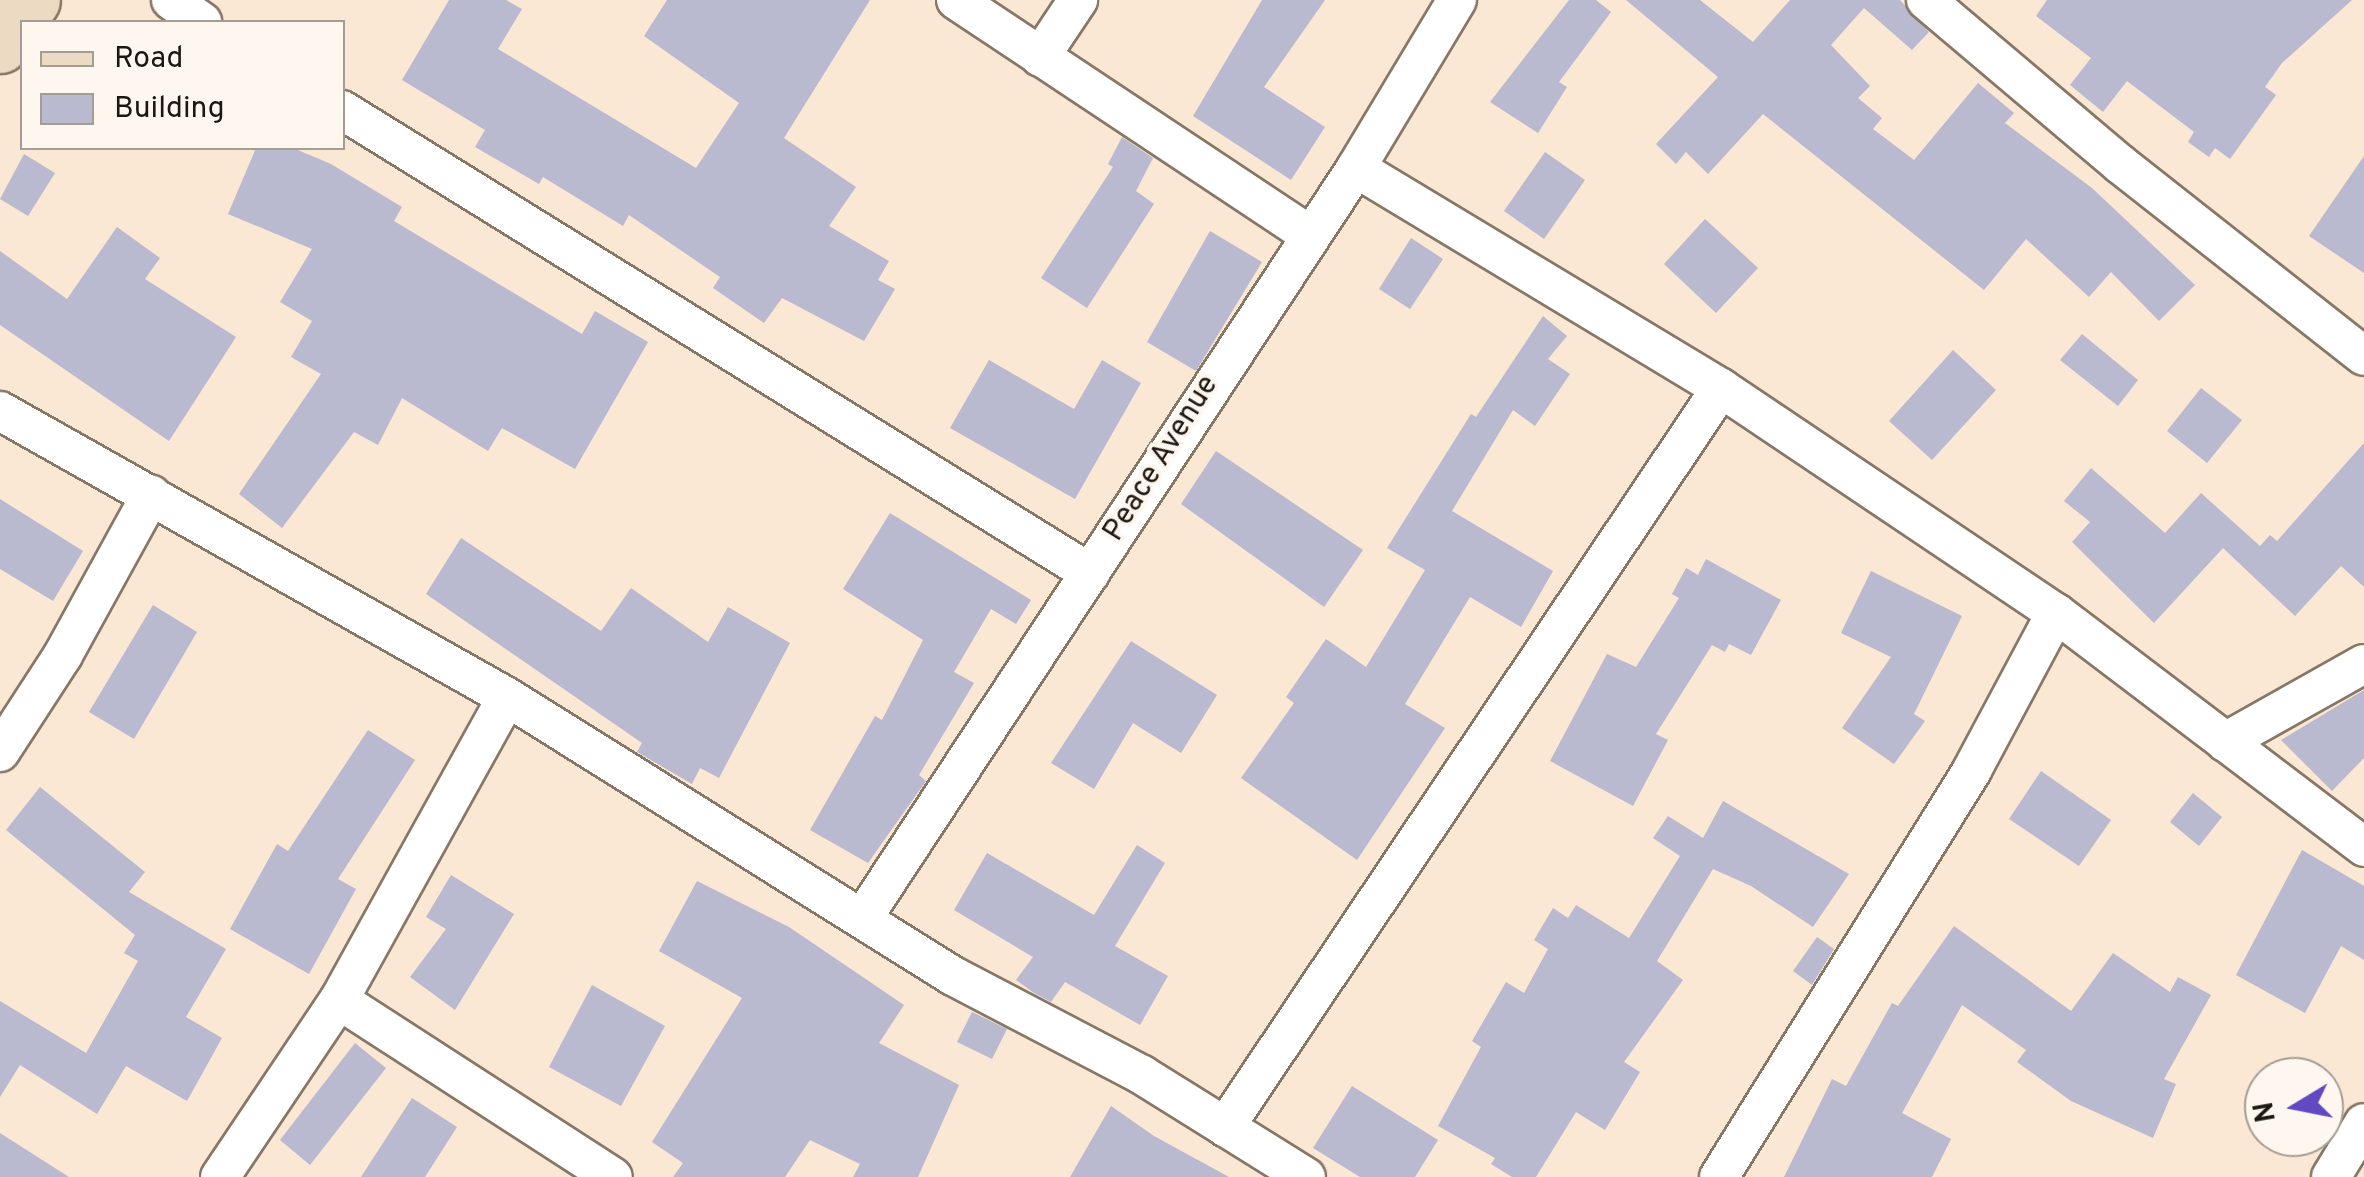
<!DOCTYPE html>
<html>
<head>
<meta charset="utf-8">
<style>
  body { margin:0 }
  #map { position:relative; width:2364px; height:1177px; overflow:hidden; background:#fae7d4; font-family:Overpass,sans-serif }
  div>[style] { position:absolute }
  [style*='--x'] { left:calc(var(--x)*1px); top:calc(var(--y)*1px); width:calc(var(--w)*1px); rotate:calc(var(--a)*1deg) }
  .building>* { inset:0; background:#b9b9d0 }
  .roads { filter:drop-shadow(2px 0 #877765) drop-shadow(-2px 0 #877765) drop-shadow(0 2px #877765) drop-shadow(0 -2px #877765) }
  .street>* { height:38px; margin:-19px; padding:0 19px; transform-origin:19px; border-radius:19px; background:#fff }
  .secondary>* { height:55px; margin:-27.5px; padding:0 27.5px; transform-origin:27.5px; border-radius:27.5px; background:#ecdac2 }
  span { translate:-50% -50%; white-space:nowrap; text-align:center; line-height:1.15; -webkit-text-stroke:8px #fef7ef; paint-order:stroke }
  .street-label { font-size:30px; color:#1e1710 }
  .legend { position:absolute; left:20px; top:20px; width:325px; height:130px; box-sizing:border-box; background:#fef7ef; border:2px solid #a49d96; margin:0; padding:12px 18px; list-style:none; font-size:30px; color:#1e1710 }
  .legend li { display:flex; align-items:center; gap:20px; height:50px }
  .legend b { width:50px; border:2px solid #a49d96 }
  .north { position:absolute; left:2244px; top:1057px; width:100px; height:100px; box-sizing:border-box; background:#fef7ef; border:2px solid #a49d96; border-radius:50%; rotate:260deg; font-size:28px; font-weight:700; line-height:40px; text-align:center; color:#1e1710 }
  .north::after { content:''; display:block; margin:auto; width:35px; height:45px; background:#6149c2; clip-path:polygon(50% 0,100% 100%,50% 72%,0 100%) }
</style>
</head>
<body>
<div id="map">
  <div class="building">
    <i style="clip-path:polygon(449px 0,506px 0,522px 9px,498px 49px,696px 168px,739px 103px,644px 36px,667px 0,870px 0,784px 138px,856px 187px,829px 226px,889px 261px,878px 280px,895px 289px,864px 341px,782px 298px,764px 323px,713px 288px,720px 277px,629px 215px,623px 226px,543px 177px,539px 184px,475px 147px,485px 130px,402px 80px)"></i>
    <i style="clip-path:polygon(1262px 0,1325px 0,1264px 87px,1325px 127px,1291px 180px,1193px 116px)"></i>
    <i style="clip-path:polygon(1569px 0,1596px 0,1611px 12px,1559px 82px,1567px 87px,1538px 133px,1490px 102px)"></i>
    <i style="clip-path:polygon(1626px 0,1700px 0,1753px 42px,1790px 0,1900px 0,1929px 32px,1912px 50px,1864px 8px,1831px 45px,1870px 86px,1858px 98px,1882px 118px,1873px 129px,1914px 160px,1978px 83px,2014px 113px,2005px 123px,2092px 188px,2195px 285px,2159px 321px,2111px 272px,2089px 297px,2026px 239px,1984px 290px,1763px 114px,1708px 174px,1686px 152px,1676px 164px,1656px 144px,1718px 77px)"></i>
    <i style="clip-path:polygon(2047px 0,2352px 0,2282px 63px,2265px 87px,2276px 95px,2230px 159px,2215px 148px,2209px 157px,2188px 142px,2194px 132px,2127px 81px,2103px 112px,2070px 85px,2091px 58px,2036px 16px)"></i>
    <i style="clip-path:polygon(1122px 137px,1153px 158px,1136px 191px,1154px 204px,1087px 308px,1041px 278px,1113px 167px,1108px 164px)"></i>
    <i style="clip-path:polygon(256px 148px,293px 148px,331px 164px,402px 207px,394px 221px,582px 334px,595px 311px,648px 342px,575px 469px,502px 428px,488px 451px,402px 398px,378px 445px,354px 432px,282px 528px,239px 494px,321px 374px,291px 357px,312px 321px,280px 302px,312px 249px,228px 214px)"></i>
    <i style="clip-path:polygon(1545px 152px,1585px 180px,1544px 239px,1504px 211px)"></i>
    <i style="clip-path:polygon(24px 154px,55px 173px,28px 216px,0 199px)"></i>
    <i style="clip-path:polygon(2364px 156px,2364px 273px,2309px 236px)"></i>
    <i style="clip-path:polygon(1705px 219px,1758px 268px,1716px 313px,1664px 264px)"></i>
    <i style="clip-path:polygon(117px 227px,160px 258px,145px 279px,236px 337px,169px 441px,0 325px,0 251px,67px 299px)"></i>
    <i style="clip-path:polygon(1210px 231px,1262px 262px,1196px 371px,1147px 342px)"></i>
    <i style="clip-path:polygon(1411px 238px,1443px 259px,1410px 309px,1379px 289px)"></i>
    <i style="clip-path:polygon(1543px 316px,1567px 336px,1548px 359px,1570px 374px,1535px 426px,1513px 410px,1452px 511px,1553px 571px,1521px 627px,1470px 597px,1405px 704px,1445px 728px,1357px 860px,1241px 778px,1294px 703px,1286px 697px,1326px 639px,1366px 667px,1425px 570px,1387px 548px,1471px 414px,1476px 417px)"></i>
    <i style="clip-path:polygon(2082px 334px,2138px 380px,2118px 406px,2060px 360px)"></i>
    <i style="clip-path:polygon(1953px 350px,1996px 390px,1932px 460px,1889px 421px)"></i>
    <i style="clip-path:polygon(989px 360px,1074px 409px,1102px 360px,1141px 383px,1075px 499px,950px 428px)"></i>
    <i style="clip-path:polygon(2201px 388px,2242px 420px,2207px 463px,2167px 431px)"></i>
    <i style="clip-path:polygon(2364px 443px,2364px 587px,2341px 566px,2295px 616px,2223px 548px,2154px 623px,2072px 542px,2090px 522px,2064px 501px,2091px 468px,2165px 533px,2201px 493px,2260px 546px,2270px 535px,2277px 541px)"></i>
    <i style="clip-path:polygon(1216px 451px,1363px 550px,1324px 607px,1181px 504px)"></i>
    <i style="clip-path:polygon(0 499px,83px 551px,53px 601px,0 569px)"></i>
    <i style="clip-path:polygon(890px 513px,1031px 600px,1016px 624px,991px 609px,954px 672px,974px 683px,919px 775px,926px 781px,868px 863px,810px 830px,875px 716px,882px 720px,923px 640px,843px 589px)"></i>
    <i style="clip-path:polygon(461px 538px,601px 631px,631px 588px,708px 642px,728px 607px,790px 643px,719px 778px,700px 768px,692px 784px,637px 752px,642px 743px,426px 594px)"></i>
    <i style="clip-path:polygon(1706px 559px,1781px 600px,1751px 655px,1729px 644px,1725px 652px,1712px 645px,1656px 734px,1668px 740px,1633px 806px,1550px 761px,1607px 654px,1636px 667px,1679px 598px,1672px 594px,1686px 568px,1698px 575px)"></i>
    <i style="clip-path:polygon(1871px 571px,1962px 616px,1914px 714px,1925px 721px,1894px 764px,1842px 728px,1891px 657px,1841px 633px)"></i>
    <i style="clip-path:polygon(153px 605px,197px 632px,134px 739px,89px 712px)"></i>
    <i style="clip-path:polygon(1131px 641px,1217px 695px,1181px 753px,1133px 723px,1094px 789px,1051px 763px)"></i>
    <i style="clip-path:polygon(2364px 690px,2364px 758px,2332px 791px,2281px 740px)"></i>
    <i style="clip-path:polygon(368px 730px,415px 760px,338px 879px,356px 889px,309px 974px,230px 929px,277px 844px,288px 851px)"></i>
    <i style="clip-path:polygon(2041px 771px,2111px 820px,2079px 866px,2009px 819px)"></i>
    <i style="clip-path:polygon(40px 787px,145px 872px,129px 892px,226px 949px,186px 1017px,222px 1038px,187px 1101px,126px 1066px,97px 1114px,20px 1065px,0 1097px,0 1001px,86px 1053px,138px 961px,124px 953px,135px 935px,6px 830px)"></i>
    <i style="clip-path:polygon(2193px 793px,2222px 817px,2199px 846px,2170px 822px)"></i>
    <i style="clip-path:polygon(1723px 801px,1849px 874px,1813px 927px,1751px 886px,1713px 869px,1657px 961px,1683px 980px,1624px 1062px,1640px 1072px,1605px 1130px,1576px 1112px,1536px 1177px,1512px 1177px,1491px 1164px,1495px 1158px,1438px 1126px,1481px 1047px,1472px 1041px,1506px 982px,1524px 993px,1548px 949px,1534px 940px,1553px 908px,1568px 918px,1576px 905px,1629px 938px,1680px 856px,1653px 838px,1668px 816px,1703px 838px)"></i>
    <i style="clip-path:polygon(1137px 845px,1165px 863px,1115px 946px,1168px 976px,1140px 1025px,1065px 982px,1051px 1002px,1034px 993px,1016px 980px,1033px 957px,954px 910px,987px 853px,1094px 915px)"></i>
    <i style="clip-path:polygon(2302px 850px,2364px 886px,2364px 960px,2341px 946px,2305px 1013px,2236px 975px)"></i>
    <i style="clip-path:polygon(451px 875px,514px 914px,455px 1010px,410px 977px,446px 929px,426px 917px)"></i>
    <i style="clip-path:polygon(697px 881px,789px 927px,904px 1005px,879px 1043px,959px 1085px,918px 1177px,853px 1177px,860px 1164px,810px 1140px,785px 1177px,673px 1177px,683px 1163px,652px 1142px,742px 998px,659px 951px)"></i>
    <i style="clip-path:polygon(1954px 926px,2071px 1011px,2113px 953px,2170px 992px,2178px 977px,2211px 995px,2164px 1079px,2176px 1084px,2153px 1138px,2071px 1101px,2017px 1062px,2026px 1050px,1962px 1005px,1902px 1113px,1951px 1139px,1932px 1177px,1784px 1177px,1832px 1079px,1846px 1086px,1892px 1003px,1898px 1006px)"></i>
    <i style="clip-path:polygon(1817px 937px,1834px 949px,1812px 985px,1793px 971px)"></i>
    <i style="clip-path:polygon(592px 985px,665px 1026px,621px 1106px,549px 1067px)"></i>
    <i style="clip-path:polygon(972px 1012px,1007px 1029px,992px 1059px,957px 1042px)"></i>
    <i style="clip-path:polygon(355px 1043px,386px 1068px,310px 1165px,280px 1140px)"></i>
    <i style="clip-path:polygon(1352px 1086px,1438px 1140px,1415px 1177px,1360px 1177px,1313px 1148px)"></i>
    <i style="clip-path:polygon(412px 1098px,457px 1127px,425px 1177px,361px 1177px)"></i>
    <i style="clip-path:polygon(1111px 1106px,1154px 1136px,1229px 1177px,1070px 1177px)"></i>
    <i style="clip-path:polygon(0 1133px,69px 1177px,0 1177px)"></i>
  </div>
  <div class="roads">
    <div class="street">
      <i style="--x:171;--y:0;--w:38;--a:35"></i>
      <i style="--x:956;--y:0;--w:426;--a:33.6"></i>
      <i style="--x:1926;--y:0;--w:254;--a:40.2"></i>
      <i style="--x:2120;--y:164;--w:310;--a:38.2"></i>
      <i style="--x:1040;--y:57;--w:69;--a:-56.3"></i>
      <i style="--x:342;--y:110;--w:880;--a:31.76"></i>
      <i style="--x:1356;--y:168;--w:426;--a:31.1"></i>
      <i style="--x:1721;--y:388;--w:404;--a:33.9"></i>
      <i style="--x:2056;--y:613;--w:387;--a:37.2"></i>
      <i style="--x:0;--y:411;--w:582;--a:29.43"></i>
      <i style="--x:507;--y:697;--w:526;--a:32.03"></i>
      <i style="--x:953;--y:976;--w:213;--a:27.6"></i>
      <i style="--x:1142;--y:1075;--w:193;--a:31.9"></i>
      <i style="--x:2225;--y:742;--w:159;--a:-29.3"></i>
      <i style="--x:0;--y:752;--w:116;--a:-57"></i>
      <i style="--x:63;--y:655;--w:183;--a:-61.2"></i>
      <i style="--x:864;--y:916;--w:895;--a:-56.66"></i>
      <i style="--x:1356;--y:168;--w:196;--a:-59"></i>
      <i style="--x:339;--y:1000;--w:326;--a:32.9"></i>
      <i style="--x:1225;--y:1127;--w:890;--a:-56.13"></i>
      <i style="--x:220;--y:1177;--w:213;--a:-56.1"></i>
      <i style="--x:339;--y:1000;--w:346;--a:-61"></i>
      <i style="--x:1719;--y:1177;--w:479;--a:-58.1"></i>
      <i style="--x:1972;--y:770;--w:178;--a:-61.9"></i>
      <i style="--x:2331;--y:1177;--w:63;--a:-58.6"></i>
    </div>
    <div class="secondary">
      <i style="--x:0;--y:45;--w:55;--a:-54.6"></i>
    </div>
  </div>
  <div class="street-label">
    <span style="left:1162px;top:459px;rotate:-58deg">Peace Avenue</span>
  </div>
  <ul class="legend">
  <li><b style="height:12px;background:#ecdac2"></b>Road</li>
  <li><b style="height:28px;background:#b9b9d0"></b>Building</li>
  </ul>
  <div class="north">N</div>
</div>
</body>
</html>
